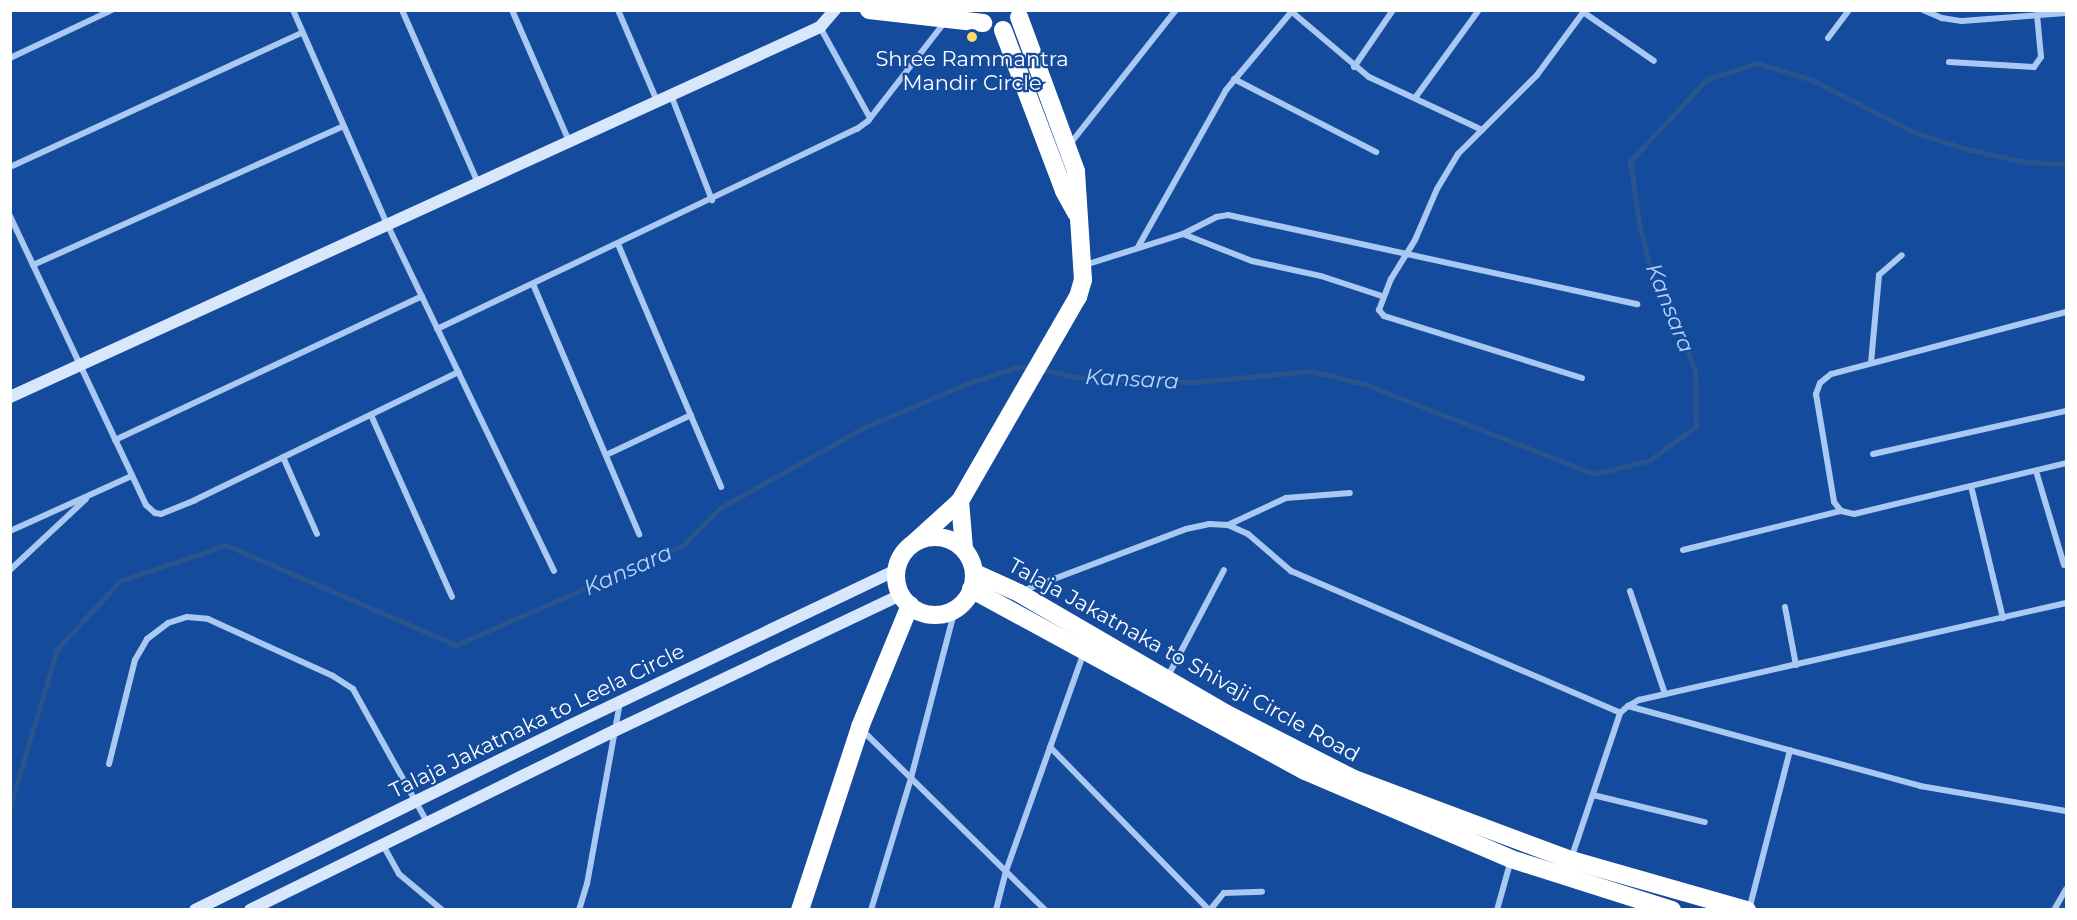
<!DOCTYPE html>
<html>
<head>
<meta charset="utf-8">
<style>
  body { margin:0 }
  #map { position:relative; width:2077px; height:920px; overflow:hidden; background:#144b9c; font-family:Montserrat,sans-serif }
  div>[style] { position:absolute }
  [style*='--x'] { left:calc(var(--x)*1px); top:calc(var(--y)*1px); width:calc(var(--w)*1px); rotate:calc(var(--a)*1deg) }
  .stream>* { height:5px; margin:-2.5px; padding:0 2.5px; transform-origin:2.5px; border-radius:2.5px; background:#2b548f }
  .street>* { height:6px; margin:-3px; padding:0 3px; transform-origin:3px; border-radius:3px; background:#a9c9f3 }
  .secondary>* { height:12px; margin:-6px; padding:0 6px; transform-origin:6px; border-radius:6px; background:#d9e7fd }
  .highway>* { height:18px; margin:-9px; padding:0 9px; transform-origin:9px; border-radius:9px; background:#fff }
  .highway>.ring { margin:-9px; padding:0; box-sizing:content-box; background:none; border:18px solid #fff; border-radius:50% }
  .dots>* { width:16px; height:16px; translate:-50% -50%; box-sizing:border-box; border:3px solid #144b9c; border-radius:50% }
  span { translate:-50% -50%; white-space:nowrap; text-align:center; line-height:1.15; -webkit-text-stroke:4.5px #144b9c; paint-order:stroke }
  .poi-label { font-size:21px; color:#fff }
  .street-label { font-size:21px; color:#fff }
  .water-label { font-size:22px; color:#b6d3fa; font-style:italic }
  .frame { position:absolute; inset:0; border:12px solid #fff; pointer-events:none }
</style>
</head>
<body>
<div id="map">
  <div class="stream">
    <i style="--x:10;--y:806;--w:164;--a:-73.3"></i>
    <i style="--x:57;--y:649;--w:93;--a:-47.2"></i>
    <i style="--x:120;--y:581;--w:112;--a:-18.8"></i>
    <i style="--x:226;--y:545;--w:251;--a:23.5"></i>
    <i style="--x:456;--y:645;--w:247;--a:-23.7"></i>
    <i style="--x:682;--y:546;--w:54;--a:-45"></i>
    <i style="--x:720;--y:508;--w:166;--a:-29.2"></i>
    <i style="--x:865;--y:427;--w:115;--a:-23"></i>
    <i style="--x:971;--y:382;--w:53;--a:-17.4"></i>
    <i style="--x:1022;--y:366;--w:57;--a:11.1"></i>
    <i style="--x:1078;--y:377;--w:57;--a:4"></i>
    <i style="--x:1135;--y:381;--w:61;--a:0.9"></i>
    <i style="--x:1196;--y:382;--w:116;--a:-5.5"></i>
    <i style="--x:1311;--y:371;--w:58;--a:14"></i>
    <i style="--x:1367;--y:385;--w:244;--a:21.4"></i>
    <i style="--x:1594;--y:474;--w:58;--a:-14"></i>
    <i style="--x:1650;--y:460;--w:57;--a:-36.5"></i>
    <i style="--x:1696;--y:426;--w:55;--a:-91"></i>
    <i style="--x:1695;--y:371;--w:52;--a:-110.2"></i>
    <i style="--x:1677;--y:322;--w:54;--a:-117.5"></i>
    <i style="--x:1652;--y:274;--w:53;--a:-104.3"></i>
    <i style="--x:1639;--y:223;--w:63;--a:-98.3"></i>
    <i style="--x:1630;--y:161;--w:112;--a:-46.8"></i>
    <i style="--x:1707;--y:79;--w:53;--a:-17.4"></i>
    <i style="--x:1758;--y:63;--w:57;--a:17.5"></i>
    <i style="--x:1812;--y:80;--w:117;--a:27"></i>
    <i style="--x:1916;--y:133;--w:57;--a:17.5"></i>
    <i style="--x:1970;--y:150;--w:58;--a:11.9"></i>
    <i style="--x:2027;--y:162;--w:39;--a:3"></i>
  </div>
  <div class="street">
    <i style="--x:293;--y:10;--w:234;--a:66.3"></i>
    <i style="--x:387;--y:224;--w:385;--a:64.3"></i>
    <i style="--x:402;--y:10;--w:189;--a:66.3"></i>
    <i style="--x:512;--y:10;--w:143;--a:66.5"></i>
    <i style="--x:618;--y:10;--w:99;--a:66.8"></i>
    <i style="--x:1923;--y:10;--w:21;--a:23"></i>
    <i style="--x:1942;--y:18;--w:20;--a:9"></i>
    <i style="--x:1962;--y:21;--w:104;--a:-4.4"></i>
    <i style="--x:1292;--y:12;--w:101;--a:40.2"></i>
    <i style="--x:1369;--y:77;--w:125;--a:25.1"></i>
    <i style="--x:1583;--y:12;--w:86;--a:34.6"></i>
    <i style="--x:820;--y:27;--w:104;--a:61.2"></i>
    <i style="--x:1828;--y:38;--w:35;--a:-53"></i>
    <i style="--x:10;--y:58;--w:113;--a:-25.2"></i>
    <i style="--x:1949;--y:62;--w:85;--a:3.4"></i>
    <i style="--x:2034;--y:67;--w:12;--a:-55"></i>
    <i style="--x:2041;--y:57;--w:42;--a:-95.4"></i>
    <i style="--x:1354;--y:67;--w:69;--a:-55.6"></i>
    <i style="--x:1234;--y:79;--w:160;--a:27.2"></i>
    <i style="--x:671;--y:95;--w:113;--a:68.7"></i>
    <i style="--x:1415;--y:98;--w:109;--a:-54"></i>
    <i style="--x:1070;--y:144;--w:171;--a:-51.7"></i>
    <i style="--x:10;--y:167;--w:321;--a:-24.7"></i>
    <i style="--x:10;--y:216;--w:319;--a:64.8"></i>
    <i style="--x:146;--y:505;--w:12;--a:42"></i>
    <i style="--x:155;--y:513;--w:6;--a:9"></i>
    <i style="--x:161;--y:514;--w:37;--a:-22"></i>
    <i style="--x:195;--y:500;--w:293;--a:-25.9"></i>
    <i style="--x:1183;--y:234;--w:37;--a:-27"></i>
    <i style="--x:1216;--y:217;--w:12;--a:-9"></i>
    <i style="--x:1228;--y:215;--w:419;--a:12.3"></i>
    <i style="--x:618;--y:244;--w:264;--a:67"></i>
    <i style="--x:1138;--y:247;--w:180;--a:-60.7"></i>
    <i style="--x:1226;--y:90;--w:104;--a:-50.1"></i>
    <i style="--x:33;--y:265;--w:338;--a:-24.1"></i>
    <i style="--x:1085;--y:265;--w:103;--a:-17.6"></i>
    <i style="--x:1183;--y:234;--w:74;--a:21.4"></i>
    <i style="--x:1252;--y:261;--w:71;--a:12.3"></i>
    <i style="--x:1321;--y:276;--w:64;--a:18.2"></i>
    <i style="--x:533;--y:284;--w:272;--a:67"></i>
    <i style="--x:2066;--y:312;--w:243;--a:165.2"></i>
    <i style="--x:1831;--y:374;--w:14;--a:141"></i>
    <i style="--x:1820;--y:383;--w:12;--a:110"></i>
    <i style="--x:1816;--y:394;--w:109;--a:80.5"></i>
    <i style="--x:1834;--y:502;--w:11;--a:52"></i>
    <i style="--x:1841;--y:511;--w:13;--a:13"></i>
    <i style="--x:1854;--y:514;--w:218;--a:-13.5"></i>
    <i style="--x:437;--y:329;--w:465;--a:-25.5"></i>
    <i style="--x:857;--y:129;--w:14;--a:-36"></i>
    <i style="--x:868;--y:121;--w:124;--a:-52.2"></i>
    <i style="--x:1871;--y:363;--w:88;--a:-84.8"></i>
    <i style="--x:1879;--y:275;--w:30;--a:-41"></i>
    <i style="--x:1582;--y:378;--w:207;--a:-162.6"></i>
    <i style="--x:1384;--y:316;--w:8;--a:-130"></i>
    <i style="--x:1379;--y:310;--w:33;--a:-69"></i>
    <i style="--x:1391;--y:279;--w:46;--a:-58.4"></i>
    <i style="--x:1415;--y:240;--w:56;--a:-66.7"></i>
    <i style="--x:1437;--y:189;--w:41;--a:-59"></i>
    <i style="--x:1458;--y:154;--w:112;--a:-45"></i>
    <i style="--x:1537;--y:75;--w:81;--a:-53.6"></i>
    <i style="--x:371;--y:415;--w:199;--a:66"></i>
    <i style="--x:115;--y:440;--w:339;--a:-25.1"></i>
    <i style="--x:1873;--y:454;--w:198;--a:-12.6"></i>
    <i style="--x:606;--y:455;--w:94;--a:-25.2"></i>
    <i style="--x:283;--y:457;--w:84;--a:66.2"></i>
    <i style="--x:2036;--y:471;--w:98;--a:73.4"></i>
    <i style="--x:1971;--y:486;--w:136;--a:76.4"></i>
    <i style="--x:1228;--y:525;--w:64;--a:-25"></i>
    <i style="--x:1286;--y:498;--w:64;--a:-4.5"></i>
    <i style="--x:10;--y:531;--w:134;--a:-24.3"></i>
    <i style="--x:1683;--y:550;--w:163;--a:-13.9"></i>
    <i style="--x:10;--y:570;--w:104;--a:-43.1"></i>
    <i style="--x:1022;--y:591;--w:175;--a:-20.7"></i>
    <i style="--x:1186;--y:529;--w:24;--a:-12"></i>
    <i style="--x:1209;--y:524;--w:19;--a:3"></i>
    <i style="--x:1228;--y:525;--w:22;--a:24"></i>
    <i style="--x:1248;--y:534;--w:57;--a:40.7"></i>
    <i style="--x:1291;--y:571;--w:358;--a:23.3"></i>
    <i style="--x:1630;--y:591;--w:109;--a:71.2"></i>
    <i style="--x:1785;--y:607;--w:59;--a:79.3"></i>
    <i style="--x:1167;--y:678;--w:122;--a:-62.2"></i>
    <i style="--x:1628;--y:706;--w:303;--a:15.3"></i>
    <i style="--x:1920;--y:786;--w:148;--a:9.7"></i>
    <i style="--x:862;--y:730;--w:257;--a:44.5"></i>
    <i style="--x:1050;--y:747;--w:228;--a:45.7"></i>
    <i style="--x:109;--y:764;--w:107;--a:-76"></i>
    <i style="--x:135;--y:660;--w:24;--a:-60"></i>
    <i style="--x:147;--y:639;--w:26;--a:-37"></i>
    <i style="--x:168;--y:623;--w:20;--a:-18"></i>
    <i style="--x:187;--y:617;--w:21;--a:5"></i>
    <i style="--x:208;--y:619;--w:137;--a:24.5"></i>
    <i style="--x:333;--y:676;--w:24;--a:33"></i>
    <i style="--x:353;--y:689;--w:152;--a:60.9"></i>
    <i style="--x:1593;--y:795;--w:115;--a:13.6"></i>
    <i style="--x:383;--y:845;--w:33;--a:61"></i>
    <i style="--x:399;--y:874;--w:56;--a:39.9"></i>
    <i style="--x:1571;--y:859;--w:154;--a:-71.4"></i>
    <i style="--x:1620;--y:713;--w:11;--a:-41"></i>
    <i style="--x:1628;--y:706;--w:13;--a:-29"></i>
    <i style="--x:1639;--y:700;--w:438;--a:-12.8"></i>
    <i style="--x:579;--y:910;--w:27;--a:-73"></i>
    <i style="--x:587;--y:884;--w:185;--a:-79.7"></i>
    <i style="--x:871;--y:910;--w:138;--a:-73.1"></i>
    <i style="--x:911;--y:778;--w:175;--a:-75.4"></i>
    <i style="--x:996;--y:910;--w:40;--a:-75.6"></i>
    <i style="--x:1006;--y:871;--w:232;--a:-70.4"></i>
    <i style="--x:1210;--y:910;--w:22;--a:-51"></i>
    <i style="--x:1224;--y:893;--w:38;--a:-2"></i>
    <i style="--x:1497;--y:910;--w:52;--a:-74.4"></i>
    <i style="--x:1749;--y:910;--w:165;--a:-75.6"></i>
    <i style="--x:2054;--y:910;--w:24;--a:-60"></i>
  </div>
  <div class="secondary">
    <i style="--x:10;--y:397;--w:891;--a:-24.55"></i>
    <i style="--x:820;--y:27;--w:23;--a:-49"></i>
    <i style="--x:195;--y:910;--w:415;--a:-26.2"></i>
    <i style="--x:567;--y:727;--w:365;--a:-25.5"></i>
    <i style="--x:250;--y:910;--w:406;--a:-26.2"></i>
    <i style="--x:614;--y:731;--w:319;--a:-25.4"></i>
  </div>
  <div class="highway">
    <i style="--x:869;--y:10;--w:115;--a:6.5"></i>
    <i style="--x:1003;--y:30;--w:172;--a:69.2"></i>
    <i style="--x:1064;--y:191;--w:25;--a:61"></i>
    <i style="--x:960;--y:501;--w:48;--a:85.2"></i>
    <i class="ring" style="left:896px;top:537px;width:60px;height:60px"></i>
    <i style="--x:915;--y:542;--w:61;--a:-42.3"></i>
    <i style="--x:960;--y:501;--w:236;--a:-60"></i>
    <i style="--x:1078;--y:297;--w:18;--a:-74"></i>
    <i style="--x:1083;--y:280;--w:109;--a:-93.7"></i>
    <i style="--x:1076;--y:171;--w:164;--a:-110.3"></i>
    <i style="--x:975;--y:573;--w:48;--a:24.4"></i>
    <i style="--x:1019;--y:593;--w:238;--a:30.2"></i>
    <i style="--x:1225;--y:713;--w:145;--a:27.1"></i>
    <i style="--x:1354;--y:779;--w:232;--a:20.5"></i>
    <i style="--x:1571;--y:860;--w:183;--a:15.9"></i>
    <i style="--x:971;--y:589;--w:380;--a:28.6"></i>
    <i style="--x:1305;--y:771;--w:224;--a:23.1"></i>
    <i style="--x:1511;--y:859;--w:169;--a:17.6"></i>
    <i style="--x:800;--y:910;--w:193;--a:-71.8"></i>
    <i style="--x:860;--y:727;--w:132;--a:-67.7"></i>
  </div>
  <div class="dots">
    <i style="left:972px;top:37px;background:#ffd96c"></i>
  </div>
  <div class="poi-label">
    <span style="left:972px;top:71px">Shree Rammantra<br>Mandir Circle</span>
  </div>
  <div class="street-label">
    <span style="left:1184px;top:660px;rotate:29deg">Talaja Jakatnaka to Shivaji Circle Road</span>
    <span style="left:537px;top:721px;rotate:-26deg">Talaja Jakatnaka to Leela Circle</span>
  </div>
  <div class="water-label">
    <span style="left:1670px;top:308px;rotate:68deg">Kansara</span>
    <span style="left:1132px;top:379px;rotate:3deg">Kansara</span>
    <span style="left:628px;top:570px;rotate:-24deg">Kansara</span>
  </div>
  <div class="frame"></div>
</div>
</body>
</html>
